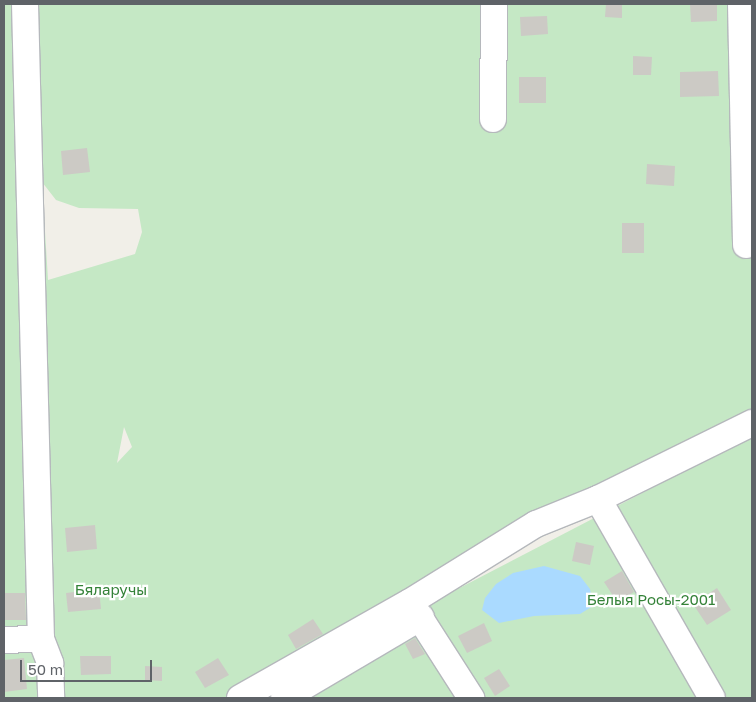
<!DOCTYPE html>
<html>
<head>
<meta charset="utf-8">
<style>
  body { margin:0 }
  #map { position:relative; width:756px; height:702px; overflow:hidden; background:#f1efe8; font-family:"Golos Text",sans-serif }
  div>[style] { position:absolute }
  [style*='--x'] { left:calc(var(--x)*1px); top:calc(var(--y)*1px); width:calc(var(--w)*1px); rotate:calc(var(--a)*1deg) }
  .green>* { inset:0; background:#c5e8c5 }
  .water>* { inset:0; background:#aadaff }
  .building>* { inset:0; background:#cccac5 }
  .roads { filter:drop-shadow(1px 0 #b5b8bc) drop-shadow(-1px 0 #b5b8bc) drop-shadow(0 1px #b5b8bc) drop-shadow(0 -1px #b5b8bc) }
  .minor>* { height:26px; margin:-13px; padding:0 13px; transform-origin:13px; border-radius:13px; background:#fff }
  span { translate:-50% -50%; white-space:nowrap; text-align:center; line-height:1.15; -webkit-text-stroke:4.5px #fff; paint-order:stroke }
  .park-label { font-size:15px; color:#348238 }
  .frame { position:absolute; inset:0; border:5px solid #5f6368; pointer-events:none }
  .scale { position:absolute; left:20px; top:660px; width:132px; height:22px; box-sizing:border-box; border:2px solid #5f6368; border-top:0; padding-left:6px; font-size:15px; line-height:18px; white-space:nowrap; color:#5f6368; -webkit-text-stroke:4px #fff; paint-order:stroke }
</style>
</head>
<body>
<div id="map">
  <div class="green">
    <i style="clip-path:polygon(evenodd,4px 4px,752px 4px,752px 434px,361px 619px,371px 634px,752px 436px,752px 698px,4px 698px,4px 4px,42px 182px,56px 200px,79px 208px,138px 209px,142px 232px,135px 254px,48px 280px,42px 182px,4px 4px,124px 427px,132px 447px,117px 463px,124px 427px)"></i>
  </div>
  <div class="water">
    <i style="clip-path:polygon(544px 566px,580px 576px,590px 589px,593px 606px,580px 614px,534px 616px,499px 623px,482px 610px,485px 598px,496px 584px,513px 573px)"></i>
  </div>
  <div class="building">
    <i style="clip-path:polygon(606px 4px,622px 4px,622px 18px,605px 17px)"></i>
    <i style="clip-path:polygon(690px 4px,717px 4px,717px 21px,691px 22px)"></i>
    <i style="clip-path:polygon(547px 16px,548px 34px,521px 36px,520px 17px)"></i>
    <i style="clip-path:polygon(633px 56px,652px 57px,651px 75px,633px 75px)"></i>
    <i style="clip-path:polygon(718px 71px,719px 96px,680px 97px,680px 72px)"></i>
    <i style="clip-path:polygon(519px 77px,546px 77px,546px 103px,519px 103px)"></i>
    <i style="clip-path:polygon(87px 148px,90px 172px,63px 175px,61px 151px)"></i>
    <i style="clip-path:polygon(647px 164px,675px 166px,674px 186px,646px 184px)"></i>
    <i style="clip-path:polygon(622px 223px,644px 223px,644px 253px,622px 253px)"></i>
    <i style="clip-path:polygon(95px 525px,97px 549px,67px 552px,65px 528px)"></i>
    <i style="clip-path:polygon(576px 542px,594px 546px,590px 565px,572px 561px)"></i>
    <i style="clip-path:polygon(622px 571px,634px 592px,617px 602px,604px 582px)"></i>
    <i style="clip-path:polygon(717px 588px,731px 610px,707px 625px,693px 604px)"></i>
    <i style="clip-path:polygon(99px 589px,101px 609px,68px 612px,66px 593px)"></i>
    <i style="clip-path:polygon(4px 593px,25px 593px,26px 620px,4px 620px)"></i>
    <i style="clip-path:polygon(313px 619px,323px 634px,296px 649px,288px 635px)"></i>
    <i style="clip-path:polygon(484px 623px,492px 641px,467px 653px,458px 636px)"></i>
    <i style="clip-path:polygon(415px 638px,425px 654px,413px 659px,405px 644px)"></i>
    <i style="clip-path:polygon(80px 656px,111px 656px,111px 674px,81px 675px)"></i>
    <i style="clip-path:polygon(24px 658px,27px 689px,4px 692px,4px 660px)"></i>
    <i style="clip-path:polygon(218px 658px,229px 675px,205px 688px,195px 672px)"></i>
    <i style="clip-path:polygon(145px 666px,162px 667px,162px 681px,145px 680px)"></i>
    <i style="clip-path:polygon(499px 669px,510px 686px,495px 696px,484px 678px)"></i>
  </div>
  <div class="roads">
    <div class="minor">
      <i style="--x:25;--y:4;--w:635;--a:88.56"></i>
      <i style="--x:41;--y:639;--w:26;--a:69"></i>
      <i style="--x:50;--y:663;--w:35;--a:88"></i>
      <i style="--x:741;--y:4;--w:241;--a:88.8"></i>
      <i style="--x:493;--y:119;--w:115;--a:-89.5"></i>
      <i style="--x:598;--y:499;--w:229;--a:60.2"></i>
      <i style="--x:411;--y:604;--w:112;--a:57.4"></i>
      <i style="--x:4;--y:640;--w:37;--a:-2"></i>
      <i style="--x:240;--y:698;--w:195;--a:-29.5"></i>
      <i style="--x:410;--y:602;--w:148;--a:-31.8"></i>
      <i style="--x:536;--y:524;--w:67;--a:-22"></i>
      <i style="--x:598;--y:499;--w:172;--a:-26.3"></i>
      <i style="--x:284;--y:698;--w:159;--a:-30.6"></i>
    </div>
  </div>
  <div class="park-label">
    <span style="left:111px;top:590px">Бяларучы</span>
    <span style="left:651px;top:600px">Белыя Росы-2001</span>
  </div>
  <div class="frame"></div>
  <div class="scale">50 m</div>
</div>
</body>
</html>
